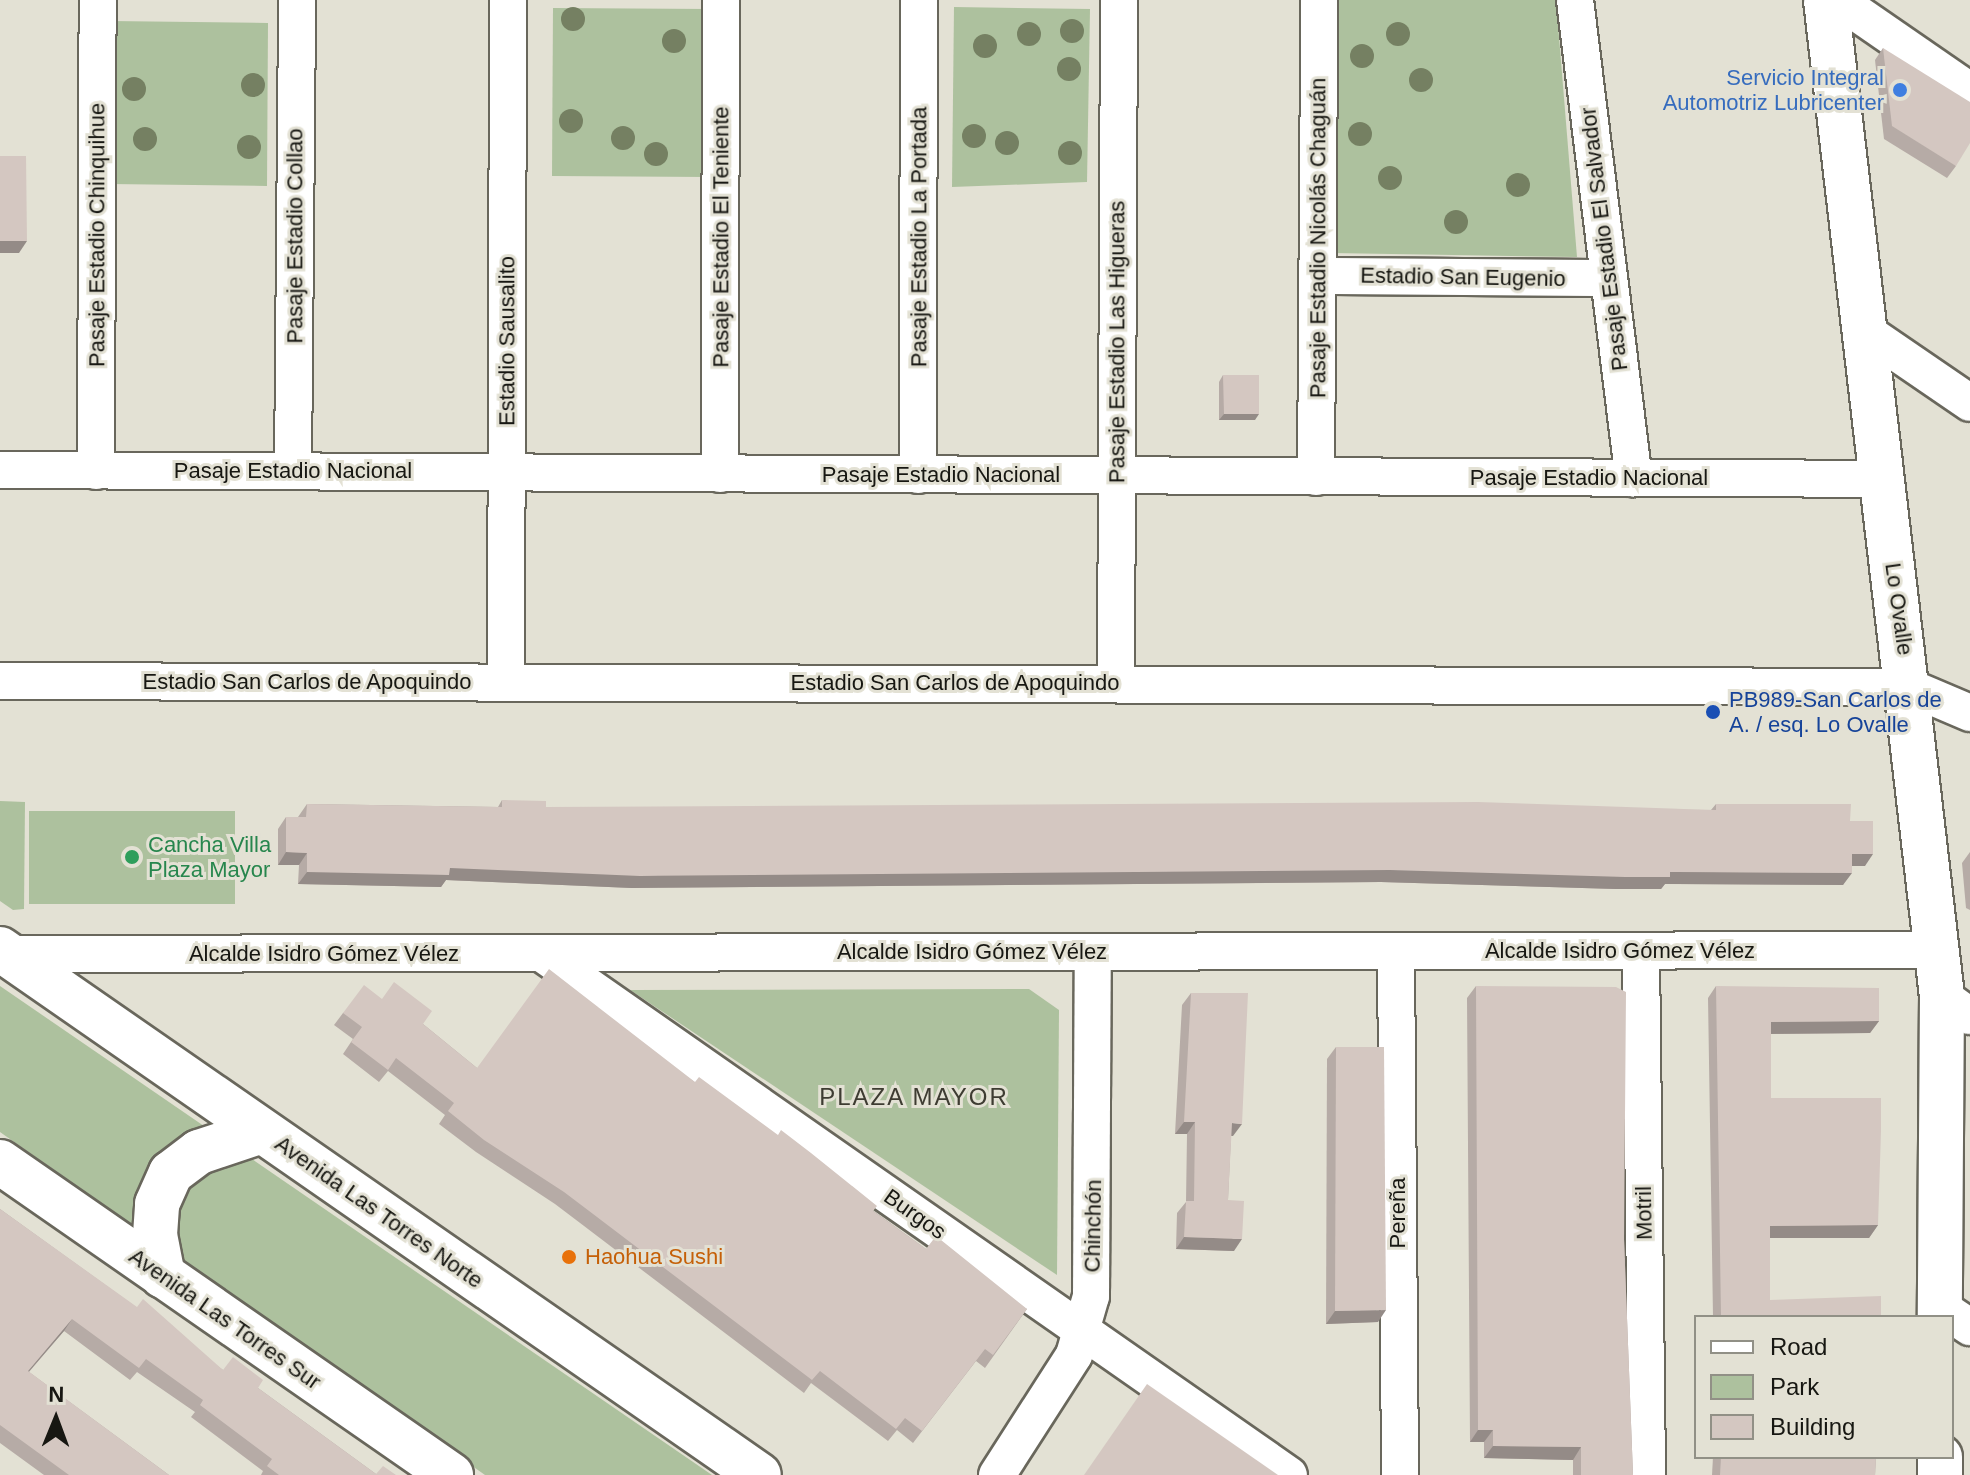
<!DOCTYPE html>
<html>
<head>
<meta charset="utf-8">
<style>
  body { margin:0 }
  #map { position:relative; width:1970px; height:1475px; overflow:hidden; background:#e3e1d4; font-family:Helvetica,sans-serif }
  div>[style] { position:absolute }
  [style*='--x'] { left:calc(var(--x)*1px); top:calc(var(--y)*1px); width:calc(var(--w)*1px); rotate:calc(var(--a)*1deg) }
  .green>* { inset:0; background:#adc19e }
  .roads { filter:drop-shadow(2px 0 #69675c) drop-shadow(-2px 0 #69675c) drop-shadow(0 2px #69675c) drop-shadow(0 -2px #69675c) }
  .minor>* { height:36px; margin:-18px; padding:0 18px; transform-origin:18px; border-radius:18px; background:#fff }
  .tertiary>* { height:44px; margin:-22px; padding:0 22px; transform-origin:22px; border-radius:22px; background:#fff }
  .trees>* { width:24px; height:24px; margin:-12px; border-radius:50%; background:#758062 }
  .wall>* { inset:0; background:#b6aba6 }
  .shaded-wall>* { inset:0; background:#948b87 }
  .building>* { inset:0; background:#d4c7c1 }
  .dots>* { width:22px; height:22px; translate:-50% -50%; box-sizing:border-box; border:4px solid #e3e1d4; border-radius:50% }
  span { translate:-50% -50%; white-space:nowrap; text-align:center; line-height:1.15; -webkit-text-stroke:6px #e3e1d4; paint-order:stroke }
  .shop-label { font-size:22px; color:#366cbe }
  .right { translate:-100% -50%; text-align:right }
  .street-label { font-size:22px; color:#171712 }
  .transit-label { font-size:22px; color:#164399 }
  .left { translate:0 -50%; text-align:left }
  .leisure-label { font-size:22px; color:#27864d }
  .food-label { font-size:22px; color:#c56008 }
  .neighbourhood-label { font-size:24px; color:#3e3c32; letter-spacing:2px }
  .legend { position:absolute; left:1694px; top:1315px; width:260px; height:144px; box-sizing:border-box; background:#e3e1d4; border:2px solid #919086; margin:0; padding:10px 14px; list-style:none; font-size:24px; color:#171712 }
  .legend li { display:flex; align-items:center; gap:16px; height:40px }
  .legend b { width:40px; border:2px solid #919086 }
  .north { position:absolute; left:16px; top:1379px; width:80px; height:80px; -webkit-text-stroke:6px #e3e1d4; paint-order:stroke; rotate:1deg; font-size:22px; font-weight:700; line-height:32px; text-align:center; color:#171712 }
  .north::after { content:''; display:block; margin:auto; width:28px; height:36px; background:#171712; clip-path:polygon(50% 0,100% 100%,50% 72%,0 100%) }
</style>
</head>
<body>
<div id="map">
  <div class="green">
    <i style="clip-path:polygon(1333px 0,1556px 0,1577px 257px,1330px 253px)"></i>
    <i style="clip-path:polygon(954px 7px,1090px 9px,1087px 182px,952px 187px)"></i>
    <i style="clip-path:polygon(553px 8px,709px 9px,708px 177px,552px 176px)"></i>
    <i style="clip-path:polygon(110px 21px,268px 23px,267px 186px,109px 184px)"></i>
    <i style="clip-path:polygon(0 801px,25px 802px,24px 909px,13px 910px,0 901px)"></i>
    <i style="clip-path:polygon(29px 811px,235px 811px,235px 904px,29px 904px)"></i>
    <i style="clip-path:polygon(0 986px,712px 1475px,485px 1475px,0 1132px)"></i>
    <i style="clip-path:polygon(1029px 989px,1059px 1010px,1057px 1275px,630px 990px)"></i>
  </div>
  <div class="roads">
    <div class="minor">
      <i style="--x:1575;--y:0;--w:482;--a:83"></i>
      <i style="--x:1838;--y:0;--w:160;--a:34.6"></i>
      <i style="--x:1318;--y:276;--w:291;--a:0.4"></i>
      <i style="--x:1865;--y:331;--w:127;--a:34.4"></i>
      <i style="--x:0;--y:470;--w:1882;--a:0.27"></i>
      <i style="--x:96;--y:471;--w:471;--a:-89.8"></i>
      <i style="--x:293;--y:471;--w:471;--a:-89.5"></i>
      <i style="--x:720;--y:474;--w:474;--a:-89.9"></i>
      <i style="--x:918;--y:475;--w:475;--a:-89.9"></i>
      <i style="--x:1316;--y:477;--w:477;--a:-89.6"></i>
      <i style="--x:0;--y:681;--w:1909;--a:0.18"></i>
      <i style="--x:1909;--y:687;--w:66;--a:23.1"></i>
      <i style="--x:506;--y:683;--w:683;--a:-89.83"></i>
      <i style="--x:1116;--y:684;--w:684;--a:-89.75"></i>
      <i style="--x:1396;--y:951;--w:524;--a:89.56"></i>
      <i style="--x:1641;--y:951;--w:524;--a:89.34"></i>
      <i style="--x:541;--y:953;--w:912;--a:34.91"></i>
      <i style="--x:7;--y:954;--w:1931;--a:-0.12"></i>
      <i style="--x:1942;--y:996;--w:34;--a:36"></i>
      <i style="--x:1940;--y:1307;--w:36;--a:34"></i>
      <i style="--x:997;--y:1475;--w:143;--a:-57.3"></i>
      <i style="--x:1074;--y:1355;--w:61;--a:-73.9"></i>
      <i style="--x:1091;--y:1296;--w:344;--a:-89.7"></i>
    </div>
    <div class="tertiary">
      <i style="--x:1826;--y:0;--w:1003;--a:83.36"></i>
      <i style="--x:1942;--y:996;--w:321;--a:90.4"></i>
      <i style="--x:0;--y:949;--w:923;--a:34.72"></i>
      <i style="--x:0;--y:1162;--w:549;--a:34.76"></i>
      <i style="--x:163;--y:1276;--w:42;--a:-101"></i>
      <i style="--x:155;--y:1235;--w:31;--a:-86"></i>
      <i style="--x:157;--y:1204;--w:34;--a:-66"></i>
      <i style="--x:171;--y:1173;--w:35;--a:-37"></i>
      <i style="--x:199;--y:1152;--w:66;--a:-18.4"></i>
      <i style="--x:1940;--y:1457;--w:18;--a:90"></i>
    </div>
  </div>
  <div class="trees">
    <i style="left:573px;top:19px"></i>
    <i style="left:1072px;top:31px"></i>
    <i style="left:1029px;top:34px"></i>
    <i style="left:1398px;top:34px"></i>
    <i style="left:674px;top:41px"></i>
    <i style="left:985px;top:46px"></i>
    <i style="left:1362px;top:56px"></i>
    <i style="left:1069px;top:69px"></i>
    <i style="left:1421px;top:80px"></i>
    <i style="left:253px;top:85px"></i>
    <i style="left:134px;top:89px"></i>
    <i style="left:571px;top:121px"></i>
    <i style="left:1360px;top:134px"></i>
    <i style="left:974px;top:136px"></i>
    <i style="left:623px;top:138px"></i>
    <i style="left:145px;top:139px"></i>
    <i style="left:1007px;top:143px"></i>
    <i style="left:249px;top:147px"></i>
    <i style="left:1070px;top:153px"></i>
    <i style="left:656px;top:154px"></i>
    <i style="left:1390px;top:178px"></i>
    <i style="left:1518px;top:185px"></i>
    <i style="left:1456px;top:222px"></i>
  </div>
  <div class="wall">
    <i style="clip-path:polygon(1883px 48px,1956px 166px,1947px 178px,1884px 139px,1875px 60px)"></i>
    <i style="clip-path:polygon(1223px 375px,1255px 420px,1219px 420px,1219px 382px)"></i>
    <i style="clip-path:polygon(502px 800px,546px 807px,1711px 810px,1716px 804px,1850px 821px,1865px 866px,1852px 866px,1843px 885px,1665px 884px,1661px 889px,1616px 889px,1381px 882px,632px 888px,446px 880px,441px 887px,298px 884px,299px 865px,278px 865px,278px 829px,286px 817px,298px 817px,307px 804px,498px 807px)"></i>
    <i style="clip-path:polygon(1970px 852px,1970px 910px,1966px 908px,1962px 863px)"></i>
    <i style="clip-path:polygon(1476px 986px,1624px 1239px,1633px 1475px,1573px 1475px,1573px 1460px,1484px 1458px,1484px 1442px,1470px 1442px,1467px 998px)"></i>
    <i style="clip-path:polygon(1716px 986px,1879px 1021px,1870px 1033px,1771px 1034px,1771px 1098px,1878px 1225px,1869px 1238px,1770px 1238px,1770px 1300px,1881px 1317px,1713px 1317px,1708px 998px)"></i>
    <i style="clip-path:polygon(1191px 993px,1233px 1136px,1231px 1136px,1228px 1200px,1234px 1251px,1176px 1249px,1177px 1213px,1186px 1202px,1187px 1134px,1175px 1134px,1182px 1005px)"></i>
    <i style="clip-path:polygon(382px 999px,423px 1024px,477px 1068px,695px 1082px,926px 1249px,1027px 1309px,985px 1368px,976px 1361px,913px 1443px,897px 1430px,888px 1441px,811px 1383px,804px 1393px,555px 1204px,476px 1152px,439px 1124px,445px 1115px,388px 1071px,379px 1082px,343px 1054px,353px 1039px,334px 1025px,343px 1013px)"></i>
    <i style="clip-path:polygon(1336px 1047px,1378px 1322px,1326px 1324px,1327px 1059px)"></i>
    <i style="clip-path:polygon(0 1209px,223px 1370px,258px 1388px,376px 1474px,396px 1475px,261px 1475px,263px 1471px,191px 1417px,195px 1412px,137px 1372px,130px 1380px,64px 1331px,29px 1372px,169px 1475px,44px 1475px,0 1443px)"></i>
    <i style="clip-path:polygon(1713px 1457px,1876px 1457px,1875px 1475px,1712px 1475px)"></i>
  </div>
  <div class="shaded-wall">
    <i style="clip-path:polygon(0 241px,27px 241px,19px 253px,0 253px)"></i>
    <i style="clip-path:polygon(1224px 414px,1259px 414px,1255px 420px,1219px 420px)"></i>
    <i style="clip-path:polygon(286px 852px,307px 853px,299px 865px,278px 865px)"></i>
    <i style="clip-path:polygon(1852px 854px,1873px 854px,1865px 866px,1844px 866px)"></i>
    <i style="clip-path:polygon(450px 868px,1390px 870px,1852px 873px,1843px 885px,1665px 884px,1661px 889px,1616px 889px,1381px 882px,632px 888px,446px 880px,441px 887px,298px 884px,307px 872px)"></i>
    <i style="clip-path:polygon(1879px 1021px,1870px 1033px,1762px 1034px,1771px 1022px)"></i>
    <i style="clip-path:polygon(1184px 1122px,1195px 1122px,1187px 1134px,1175px 1134px)"></i>
    <i style="clip-path:polygon(1232px 1123px,1242px 1124px,1233px 1136px,1223px 1135px)"></i>
    <i style="clip-path:polygon(1878px 1225px,1869px 1238px,1761px 1238px,1770px 1226px)"></i>
    <i style="clip-path:polygon(1184px 1237px,1242px 1239px,1234px 1251px,1176px 1249px)"></i>
    <i style="clip-path:polygon(1386px 1310px,1378px 1322px,1326px 1324px,1335px 1311px)"></i>
    <i style="clip-path:polygon(72px 1319px,64px 1331px,19px 1383px,28px 1371px)"></i>
    <i style="clip-path:polygon(1478px 1430px,1493px 1430px,1484px 1442px,1470px 1442px)"></i>
    <i style="clip-path:polygon(1493px 1446px,1581px 1447px,1573px 1460px,1484px 1458px)"></i>
  </div>
  <div class="building">
    <i style="clip-path:polygon(1883px 48px,1970px 102px,1970px 143px,1956px 166px,1892px 126px)"></i>
    <i style="clip-path:polygon(0 156px,26px 156px,27px 241px,0 241px)"></i>
    <i style="clip-path:polygon(1223px 375px,1259px 375px,1259px 414px,1224px 414px)"></i>
    <i style="clip-path:polygon(502px 800px,546px 801px,546px 807px,1478px 802px,1716px 810px,1716px 804px,1851px 804px,1850px 821px,1873px 821px,1873px 854px,1852px 854px,1852px 873px,1670px 872px,1670px 877px,1625px 877px,1390px 870px,640px 876px,450px 868px,449px 875px,307px 872px,307px 853px,286px 852px,286px 817px,306px 817px,307px 804px,502px 807px)"></i>
    <i style="clip-path:polygon(549px 969px,695px 1082px,699px 1077px,778px 1135px,781px 1130px,811px 1153px,877px 1206px,873px 1211px,926px 1249px,936px 1236px,1027px 1309px,993px 1355px,985px 1349px,922px 1431px,905px 1418px,896px 1429px,820px 1371px,812px 1380px,564px 1192px,484px 1140px,448px 1111px,454px 1103px,396px 1058px,388px 1070px,351px 1042px,362px 1027px,343px 1013px,364px 985px,382px 999px,394px 982px,432px 1011px,423px 1024px,477px 1068px)"></i>
    <i style="clip-path:polygon(1476px 986px,1616px 987px,1626px 992px,1624px 1239px,1633px 1475px,1581px 1475px,1581px 1447px,1493px 1446px,1493px 1430px,1478px 1430px)"></i>
    <i style="clip-path:polygon(1716px 986px,1879px 988px,1879px 1021px,1771px 1022px,1771px 1098px,1881px 1098px,1881px 1131px,1878px 1225px,1770px 1226px,1770px 1300px,1881px 1296px,1881px 1317px,1721px 1317px)"></i>
    <i style="clip-path:polygon(1191px 993px,1248px 993px,1242px 1124px,1232px 1123px,1228px 1200px,1244px 1201px,1242px 1239px,1184px 1237px,1186px 1201px,1194px 1201px,1195px 1122px,1184px 1122px)"></i>
    <i style="clip-path:polygon(1336px 1047px,1384px 1047px,1386px 1310px,1335px 1311px)"></i>
    <i style="clip-path:polygon(0 1209px,137px 1307px,143px 1299px,223px 1370px,233px 1357px,263px 1380px,258px 1388px,376px 1474px,383px 1466px,396px 1475px,279px 1475px,267px 1466px,272px 1459px,200px 1405px,203px 1400px,146px 1359px,139px 1368px,72px 1319px,28px 1371px,169px 1475px,69px 1475px,0 1425px)"></i>
    <i style="clip-path:polygon(1147px 1384px,1278px 1475px,1084px 1475px)"></i>
    <i style="clip-path:polygon(1721px 1457px,1876px 1457px,1875px 1475px,1720px 1475px)"></i>
  </div>
  <div class="dots">
    <i style="left:1900px;top:90px;background:#3f7fe0"></i>
    <i style="left:1713px;top:712px;background:#1a4fb4"></i>
    <i style="left:132px;top:857px;background:#2e9e5b"></i>
    <i style="left:569px;top:1257px;background:#e8710a"></i>
  </div>
  <div class="shop-label">
    <span class="right" style="left:1884px;top:90px">Servicio Integral<br>Automotriz Lubricenter</span>
  </div>
  <div class="street-label">
    <span style="left:97px;top:235px;rotate:-90deg">Pasaje Estadio Chinquihue</span>
    <span style="left:295px;top:236px;rotate:-90deg">Pasaje Estadio Collao</span>
    <span style="left:721px;top:237px;rotate:-90deg">Pasaje Estadio El Teniente</span>
    <span style="left:919px;top:237px;rotate:-90deg">Pasaje Estadio La Portada</span>
    <span style="left:1318px;top:238px;rotate:-90deg">Pasaje Estadio Nicolás Chaguán</span>
    <span style="left:1604px;top:239px;rotate:-97deg">Pasaje Estadio El Salvador</span>
    <span style="left:1463px;top:277px;rotate:1deg">Estadio San Eugenio</span>
    <span style="left:507px;top:341px;rotate:-90deg">Estadio Sausalito</span>
    <span style="left:1117px;top:342px;rotate:-90deg">Pasaje Estadio Las Higueras</span>
    <span style="left:293px;top:471px">Pasaje Estadio Nacional</span>
    <span style="left:941px;top:475px">Pasaje Estadio Nacional</span>
    <span style="left:1589px;top:478px">Pasaje Estadio Nacional</span>
    <span style="left:1899px;top:609px;rotate:82deg">Lo Ovalle</span>
    <span style="left:307px;top:682px">Estadio San Carlos de Apoquindo</span>
    <span style="left:955px;top:683px">Estadio San Carlos de Apoquindo</span>
    <span style="left:1620px;top:951px">Alcalde Isidro Gómez Vélez</span>
    <span style="left:972px;top:952px">Alcalde Isidro Gómez Vélez</span>
    <span style="left:324px;top:954px">Alcalde Isidro Gómez Vélez</span>
    <span style="left:379px;top:1212px;rotate:35deg">Avenida Las Torres Norte</span>
    <span style="left:1398px;top:1213px;rotate:-90deg">Pereña</span>
    <span style="left:1644px;top:1213px;rotate:-91deg">Motril</span>
    <span style="left:915px;top:1214px;rotate:35deg">Burgos</span>
    <span style="left:1093px;top:1226px;rotate:-89deg">Chinchón</span>
    <span style="left:225px;top:1319px;rotate:35deg">Avenida Las Torres Sur</span>
  </div>
  <div class="transit-label">
    <span class="left" style="left:1729px;top:712px">PB989-San Carlos de<br>A. / esq. Lo Ovalle</span>
  </div>
  <div class="leisure-label">
    <span class="left" style="left:148px;top:857px">Cancha Villa<br>Plaza Mayor</span>
  </div>
  <div class="food-label">
    <span class="left" style="left:585px;top:1257px">Haohua Sushi</span>
  </div>
  <div class="neighbourhood-label">
    <span style="left:914px;top:1097px">PLAZA MAYOR</span>
  </div>
  <ul class="legend">
  <li><b style="height:10px;background:#fff"></b>Road</li>
  <li><b style="height:22px;background:#adc19e"></b>Park</li>
  <li><b style="height:22px;background:#d4c7c1"></b>Building</li>
  </ul>
  <div class="north">N</div>
</div>
</body>
</html>
